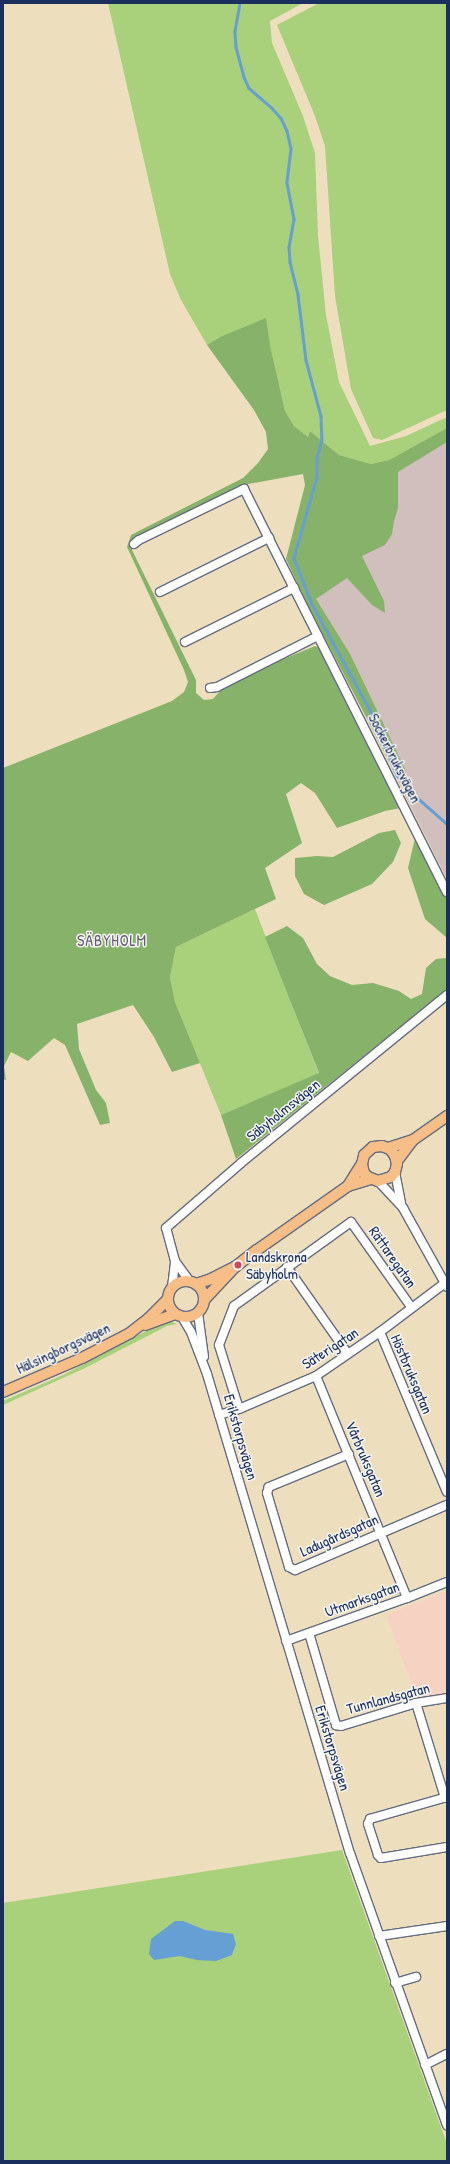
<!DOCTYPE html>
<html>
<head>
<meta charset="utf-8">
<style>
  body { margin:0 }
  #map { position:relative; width:450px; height:2164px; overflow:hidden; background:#eddfbe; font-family:"Patrick Hand",sans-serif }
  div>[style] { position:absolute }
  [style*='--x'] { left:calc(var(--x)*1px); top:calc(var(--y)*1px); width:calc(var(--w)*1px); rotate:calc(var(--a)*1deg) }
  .built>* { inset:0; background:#f6d2c3 }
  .industrial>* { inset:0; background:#d1bfbd }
  .green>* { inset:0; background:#a9d07a }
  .forest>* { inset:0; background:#86b26a }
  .water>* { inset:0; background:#659fd4 }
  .stream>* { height:2.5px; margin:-1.25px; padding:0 1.25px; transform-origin:1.25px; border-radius:1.25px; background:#659fd4 }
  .roads { filter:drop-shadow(1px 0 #646d80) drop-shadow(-1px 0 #646d80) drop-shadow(0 1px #646d80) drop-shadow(0 -1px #646d80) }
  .minor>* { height:8px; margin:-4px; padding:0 4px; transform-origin:4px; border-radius:4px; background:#fff }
  .major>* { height:10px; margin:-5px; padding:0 5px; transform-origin:5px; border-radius:5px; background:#f7be88 }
  .major>.ring { margin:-5px; padding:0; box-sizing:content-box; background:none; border:10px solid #f7be88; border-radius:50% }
  .dots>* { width:11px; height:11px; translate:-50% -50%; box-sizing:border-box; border:2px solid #f6f6f2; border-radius:50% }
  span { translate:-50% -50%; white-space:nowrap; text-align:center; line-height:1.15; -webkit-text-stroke:3px #f6f6f2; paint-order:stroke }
  .street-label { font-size:15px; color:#1b2f5e }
  .poi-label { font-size:15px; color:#1b2f5e }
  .left { translate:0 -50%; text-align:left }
  .neighbourhood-label { font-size:16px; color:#665b75; letter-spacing:1px }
  .frame { position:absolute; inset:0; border:4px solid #1b2f5e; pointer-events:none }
</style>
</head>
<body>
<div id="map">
  <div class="built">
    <i style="clip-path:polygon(447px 1590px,447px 1693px,417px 1699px,386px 1615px)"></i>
  </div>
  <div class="industrial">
    <i style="clip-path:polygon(447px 440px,447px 879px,301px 588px,397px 472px)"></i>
  </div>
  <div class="green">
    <i style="clip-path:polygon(108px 3px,303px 3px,270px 21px,272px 43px,303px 116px,315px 153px,318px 236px,326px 315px,339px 382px,370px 446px,406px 436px,447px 417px,447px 428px,389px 460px,371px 464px,339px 455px,310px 431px,308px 437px,294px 426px,285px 411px,270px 345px,220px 337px,207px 345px,181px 300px,170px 274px)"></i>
    <i style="clip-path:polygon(319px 3px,447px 3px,447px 410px,382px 440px,373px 438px,351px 389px,335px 296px,325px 146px,315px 116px,277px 25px)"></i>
    <i style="clip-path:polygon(255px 909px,319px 1074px,221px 1115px,175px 1002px,170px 977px,176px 947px)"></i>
    <i style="clip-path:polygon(167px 1320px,177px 1324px,167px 1326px,83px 1369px,3px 1405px,3px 1401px,63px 1375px)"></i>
    <i style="clip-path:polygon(342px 1850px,447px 2144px,447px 2161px,3px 2161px,3px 1903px)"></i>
  </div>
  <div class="forest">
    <i style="clip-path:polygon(266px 318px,270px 345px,285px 411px,294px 426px,308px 437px,310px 431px,339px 455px,371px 464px,389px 460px,447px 428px,447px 442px,398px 472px,398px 508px,394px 521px,392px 534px,385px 545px,362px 556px,384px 601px,385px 613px,372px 605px,347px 578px,316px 599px,350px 654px,406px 771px,406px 777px,400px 781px,310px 610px,286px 559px,305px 485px,303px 474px,243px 485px,133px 538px,132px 550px,196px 680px,196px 693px,204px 700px,213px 699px,222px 689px,274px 663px,315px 646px,319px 648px,393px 790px,401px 808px,385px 811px,337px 828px,315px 793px,301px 783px,286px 794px,302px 843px,265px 868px,276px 899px,176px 947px,170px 977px,175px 1002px,200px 1063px,172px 1072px,154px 1037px,133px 1005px,77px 1024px,79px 1049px,96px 1090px,106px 1103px,110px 1123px,100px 1125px,65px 1045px,54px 1038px,28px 1061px,11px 1052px,4px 1066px,6px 1080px,3px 1079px,3px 768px,172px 701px,184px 692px,188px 682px,184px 670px,127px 547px,131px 535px,243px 478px,258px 463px,268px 449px,266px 432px,254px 410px,207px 345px,220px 337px)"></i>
    <i style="clip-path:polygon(395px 830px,401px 843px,393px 862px,372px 884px,324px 905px,304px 894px,295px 876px,295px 858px,317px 856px,333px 857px,379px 833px)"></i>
    <i style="clip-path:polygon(415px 838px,418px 841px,447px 899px,447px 938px,425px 919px,408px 868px)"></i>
    <i style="clip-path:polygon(287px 926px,303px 938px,317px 964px,330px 976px,352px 985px,373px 983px,399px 991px,411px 999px,422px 994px,426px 968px,436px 959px,447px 958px,447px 989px,236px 1159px,221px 1115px,319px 1073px,265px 937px)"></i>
  </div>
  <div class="water">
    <i style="clip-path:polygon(175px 1921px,183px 1921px,205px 1930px,233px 1934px,236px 1944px,232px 1955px,216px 1961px,197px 1960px,180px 1956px,154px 1960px,149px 1954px,151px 1939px)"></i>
  </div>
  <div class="stream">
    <i style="--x:240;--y:3;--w:29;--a:100"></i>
    <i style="--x:235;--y:32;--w:15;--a:86"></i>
    <i style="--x:236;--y:47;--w:31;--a:75"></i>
    <i style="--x:244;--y:77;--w:12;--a:66"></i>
    <i style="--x:249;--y:88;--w:30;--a:41"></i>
    <i style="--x:272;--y:108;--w:13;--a:48"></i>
    <i style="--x:281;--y:118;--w:14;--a:65"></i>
    <i style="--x:287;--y:131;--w:18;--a:77"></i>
    <i style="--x:291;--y:149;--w:34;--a:97"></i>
    <i style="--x:287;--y:183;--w:37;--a:79"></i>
    <i style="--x:294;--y:219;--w:28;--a:100"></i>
    <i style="--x:289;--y:247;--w:15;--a:86"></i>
    <i style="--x:290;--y:262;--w:34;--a:76"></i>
    <i style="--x:298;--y:295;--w:65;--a:83"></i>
    <i style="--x:306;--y:360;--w:58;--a:75"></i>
    <i style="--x:321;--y:416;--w:24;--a:88"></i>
    <i style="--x:322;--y:440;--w:20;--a:105"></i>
    <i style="--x:317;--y:459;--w:18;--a:90"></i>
    <i style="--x:317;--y:477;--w:84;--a:105.9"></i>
    <i style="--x:294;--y:558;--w:49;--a:68.6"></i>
    <i style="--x:312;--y:604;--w:119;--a:61.3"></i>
    <i style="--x:369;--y:708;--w:73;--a:67.3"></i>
    <i style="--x:397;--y:775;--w:22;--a:51"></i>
    <i style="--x:411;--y:792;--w:48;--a:41.6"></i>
  </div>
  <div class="roads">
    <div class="minor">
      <i style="--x:134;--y:544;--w:6;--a:-39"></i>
      <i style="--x:139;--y:540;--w:117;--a:-25.9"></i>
      <i style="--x:244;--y:489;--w:451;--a:63.3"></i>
      <i style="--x:160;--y:592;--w:122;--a:-26.4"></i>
      <i style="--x:185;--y:642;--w:122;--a:-26.4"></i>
      <i style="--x:210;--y:688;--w:7;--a:-8"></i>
      <i style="--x:217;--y:687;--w:113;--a:-26.8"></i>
      <i style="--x:395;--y:1172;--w:32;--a:79"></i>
      <i style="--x:378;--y:1181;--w:37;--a:47"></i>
      <i style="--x:403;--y:1208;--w:90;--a:60.9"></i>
      <i style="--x:175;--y:1261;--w:26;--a:54"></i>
      <i style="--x:287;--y:1267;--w:106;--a:55"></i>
      <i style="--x:172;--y:1287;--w:26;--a:-83"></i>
      <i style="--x:175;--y:1261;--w:34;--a:-105"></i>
      <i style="--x:166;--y:1228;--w:99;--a:-40.9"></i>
      <i style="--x:241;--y:1163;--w:266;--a:-39.2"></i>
      <i style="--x:198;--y:1313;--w:44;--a:82.2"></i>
      <i style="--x:182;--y:1317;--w:17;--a:59"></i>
      <i style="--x:191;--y:1332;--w:45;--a:69.1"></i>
      <i style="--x:207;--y:1374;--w:500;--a:73.4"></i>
      <i style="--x:350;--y:1853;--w:289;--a:70.4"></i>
      <i style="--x:380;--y:1332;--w:173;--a:67.3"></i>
      <i style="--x:316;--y:1376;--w:240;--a:67.7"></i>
      <i style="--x:239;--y:1409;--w:67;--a:-107.4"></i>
      <i style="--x:219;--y:1345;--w:42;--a:-69"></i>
      <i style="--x:234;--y:1306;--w:144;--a:-35.7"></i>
      <i style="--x:351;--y:1222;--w:105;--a:54.7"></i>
      <i style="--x:219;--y:1415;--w:21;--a:-17"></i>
      <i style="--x:239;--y:1409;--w:84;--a:-23.2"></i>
      <i style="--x:316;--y:1376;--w:78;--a:-34.5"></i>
      <i style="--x:380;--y:1332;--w:81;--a:-37"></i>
      <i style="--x:349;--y:1454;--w:87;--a:157.6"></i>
      <i style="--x:269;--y:1487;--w:6;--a:108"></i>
      <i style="--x:267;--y:1493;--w:77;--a:73.4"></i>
      <i style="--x:289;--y:1567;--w:7;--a:27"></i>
      <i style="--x:295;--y:1570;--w:165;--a:-23.2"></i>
      <i style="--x:309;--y:1633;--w:96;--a:73.6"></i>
      <i style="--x:336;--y:1725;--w:5;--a:11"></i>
      <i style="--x:341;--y:1726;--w:78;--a:-17"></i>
      <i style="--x:416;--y:1703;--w:31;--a:-9"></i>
      <i style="--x:286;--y:1641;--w:128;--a:-19.6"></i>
      <i style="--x:407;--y:1598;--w:43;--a:-21.8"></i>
      <i style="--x:416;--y:1703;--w:99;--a:73"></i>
      <i style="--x:447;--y:1797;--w:80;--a:164.1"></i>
      <i style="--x:370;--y:1819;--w:5;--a:112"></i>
      <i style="--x:368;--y:1824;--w:33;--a:72"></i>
      <i style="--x:378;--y:1855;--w:4;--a:45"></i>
      <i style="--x:381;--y:1858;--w:67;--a:-9.5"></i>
      <i style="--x:379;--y:1936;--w:69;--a:-8.4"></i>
      <i style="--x:395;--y:1983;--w:22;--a:-16"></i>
      <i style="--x:425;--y:2065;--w:25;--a:-27"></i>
    </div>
    <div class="major">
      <i style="--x:388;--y:1148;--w:26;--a:-18"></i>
      <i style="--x:413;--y:1140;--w:42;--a:-35.2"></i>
      <i style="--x:397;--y:1161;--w:26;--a:-53"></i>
      <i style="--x:348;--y:1186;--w:26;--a:-58"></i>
      <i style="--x:362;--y:1164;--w:9;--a:-77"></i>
      <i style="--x:364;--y:1155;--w:12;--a:-42"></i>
      <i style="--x:373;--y:1147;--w:9;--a:-6"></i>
      <i style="--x:382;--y:1146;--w:9;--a:21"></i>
      <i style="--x:390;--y:1149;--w:9;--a:54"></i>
      <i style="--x:395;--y:1156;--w:8;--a:76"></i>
      <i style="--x:397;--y:1164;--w:8;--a:104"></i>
      <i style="--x:395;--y:1172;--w:6;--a:129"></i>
      <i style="--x:391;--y:1177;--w:14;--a:163"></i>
      <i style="--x:378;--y:1181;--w:11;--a:-158"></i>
      <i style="--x:368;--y:1177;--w:6;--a:-135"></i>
      <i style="--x:364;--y:1173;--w:9;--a:-103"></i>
      <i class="ring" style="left:168px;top:1281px;width:26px;height:26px"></i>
      <i style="--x:196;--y:1284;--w:16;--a:-18"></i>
      <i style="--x:211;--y:1279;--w:27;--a:-27"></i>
      <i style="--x:204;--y:1300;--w:45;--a:-46.8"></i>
      <i style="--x:235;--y:1267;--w:28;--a:-38"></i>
      <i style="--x:257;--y:1250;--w:111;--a:-35.1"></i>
      <i style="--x:348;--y:1186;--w:24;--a:-17"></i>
      <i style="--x:145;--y:1325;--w:32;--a:-20"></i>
      <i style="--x:3;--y:1392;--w:86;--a:-23.3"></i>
      <i style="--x:82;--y:1358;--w:54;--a:-27.5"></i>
      <i style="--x:130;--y:1333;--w:24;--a:-38"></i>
      <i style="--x:149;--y:1318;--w:27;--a:-45"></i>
    </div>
  </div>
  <div class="dots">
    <i style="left:238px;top:1265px;background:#d1495b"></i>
  </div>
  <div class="street-label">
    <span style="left:395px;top:758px;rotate:63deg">Sockerbruksvägen</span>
    <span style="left:283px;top:1110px;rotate:-39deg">Säbyholmsvägen</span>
    <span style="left:393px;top:1257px;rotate:55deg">Rättaregatan</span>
    <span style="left:63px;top:1348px;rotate:-25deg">Hälsingborgsvägen</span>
    <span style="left:330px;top:1348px;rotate:-33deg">Säterigatan</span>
    <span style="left:412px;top:1374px;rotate:67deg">Höstbruksgatan</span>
    <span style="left:241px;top:1437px;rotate:74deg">Erikstorpsvägen</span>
    <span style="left:366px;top:1459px;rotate:67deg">Vårbruksgatan</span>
    <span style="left:339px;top:1535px;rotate:-24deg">Ladugårdsgatan</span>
    <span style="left:362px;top:1599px;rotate:-20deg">Utmarksgatan</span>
    <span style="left:388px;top:1698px;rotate:-15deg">Tunnlandsgatan</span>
    <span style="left:333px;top:1748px;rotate:73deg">Erikstorpsvägen</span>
  </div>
  <div class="poi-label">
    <span class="left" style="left:246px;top:1265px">Landskrona<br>Säbyholm</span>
  </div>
  <div class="neighbourhood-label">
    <span style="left:112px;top:940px">SÄBYHOLM</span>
  </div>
  <div class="frame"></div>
</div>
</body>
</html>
